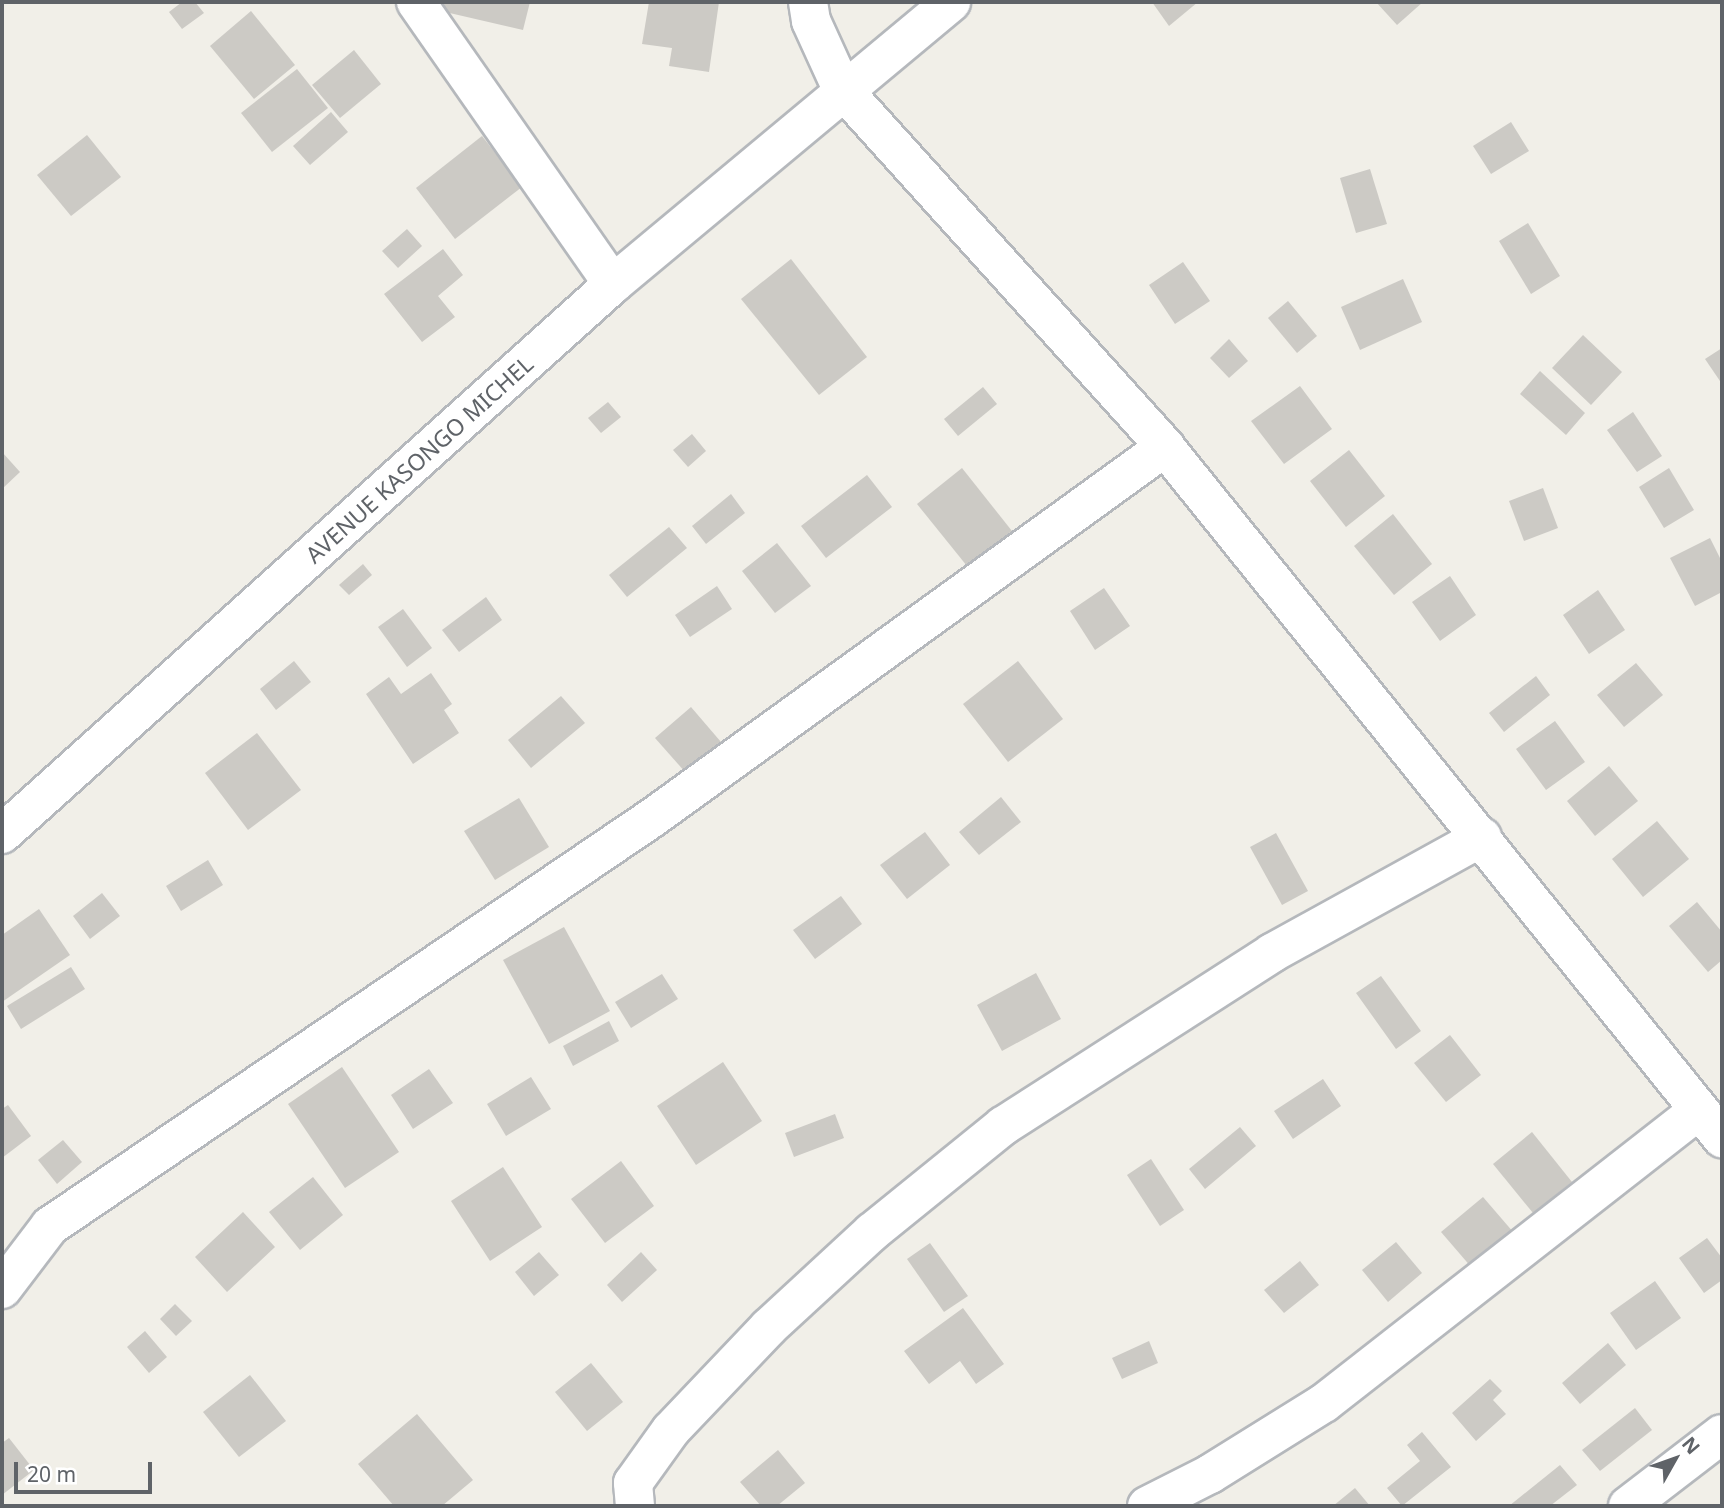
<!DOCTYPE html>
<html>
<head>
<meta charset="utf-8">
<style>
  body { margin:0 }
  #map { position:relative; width:1724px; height:1508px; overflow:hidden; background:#f1efe8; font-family:"Noto Sans",sans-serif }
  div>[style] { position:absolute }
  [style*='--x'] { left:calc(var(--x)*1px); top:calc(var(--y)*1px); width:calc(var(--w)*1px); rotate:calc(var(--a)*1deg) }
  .building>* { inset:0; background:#cccac5 }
  .roads { filter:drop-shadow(2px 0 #b5b8bc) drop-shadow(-2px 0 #b5b8bc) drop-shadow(0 2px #b5b8bc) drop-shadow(0 -2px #b5b8bc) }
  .minor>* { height:38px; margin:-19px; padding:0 19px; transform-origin:19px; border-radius:19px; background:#fff }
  span { translate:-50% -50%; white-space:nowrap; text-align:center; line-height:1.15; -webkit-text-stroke:5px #fff; paint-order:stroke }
  .street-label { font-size:23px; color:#5f6368 }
  .frame { position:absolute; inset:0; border:4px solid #5f6368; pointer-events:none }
  .north { position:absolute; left:1640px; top:1424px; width:70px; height:70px; -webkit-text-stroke:5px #fff; paint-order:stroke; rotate:50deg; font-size:19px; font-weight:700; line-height:28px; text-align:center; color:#5f6368 }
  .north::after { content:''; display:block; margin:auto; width:24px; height:32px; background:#5f6368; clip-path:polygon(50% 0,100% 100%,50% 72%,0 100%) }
  .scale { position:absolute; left:14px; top:1462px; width:138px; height:32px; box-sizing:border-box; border:4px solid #5f6368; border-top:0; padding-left:9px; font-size:21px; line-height:24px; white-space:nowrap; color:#5f6368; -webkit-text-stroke:5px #fff; paint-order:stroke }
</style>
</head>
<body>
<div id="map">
  <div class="building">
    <i style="clip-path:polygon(182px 2px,195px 2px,204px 13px,182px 29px,169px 12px)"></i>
    <i style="clip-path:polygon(443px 2px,530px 2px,523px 30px,441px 11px)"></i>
    <i style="clip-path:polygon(649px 2px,719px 2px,709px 72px,669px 66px,672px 48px,642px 44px)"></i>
    <i style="clip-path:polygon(1152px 2px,1198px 2px,1169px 26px)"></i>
    <i style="clip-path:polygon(1376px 2px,1423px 2px,1397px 25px)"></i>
    <i style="clip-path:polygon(251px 11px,295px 65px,254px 99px,210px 46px)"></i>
    <i style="clip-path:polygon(354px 50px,381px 84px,340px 118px,312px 85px)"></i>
    <i style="clip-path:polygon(297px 69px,328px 108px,272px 152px,241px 113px)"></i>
    <i style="clip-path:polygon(331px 112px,348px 132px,310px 165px,293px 146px)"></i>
    <i style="clip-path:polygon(1511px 122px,1529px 151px,1491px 174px,1473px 146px)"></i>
    <i style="clip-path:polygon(87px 135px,121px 177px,71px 216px,37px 175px)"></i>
    <i style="clip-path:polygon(482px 136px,522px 187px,455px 239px,416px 188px)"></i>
    <i style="clip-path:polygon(1370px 169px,1387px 224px,1356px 233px,1340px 178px)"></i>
    <i style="clip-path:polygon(1528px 223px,1560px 276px,1531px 294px,1499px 241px)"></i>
    <i style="clip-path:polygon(407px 229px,422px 246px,398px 268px,382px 251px)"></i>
    <i style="clip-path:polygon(443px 249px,463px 275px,438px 296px,455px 317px,422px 342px,384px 294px)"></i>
    <i style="clip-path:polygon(791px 259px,867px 357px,819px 395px,741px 299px)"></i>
    <i style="clip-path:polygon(1183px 262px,1210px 301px,1175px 324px,1149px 285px)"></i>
    <i style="clip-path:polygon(1403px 279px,1422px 322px,1360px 350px,1341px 307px)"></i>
    <i style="clip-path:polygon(1288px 301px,1317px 336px,1297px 353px,1268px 318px)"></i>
    <i style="clip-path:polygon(1583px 335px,1622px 372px,1591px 405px,1552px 368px)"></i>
    <i style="clip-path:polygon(1229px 339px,1248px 361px,1229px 378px,1210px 358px)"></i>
    <i style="clip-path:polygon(1722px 348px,1722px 384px,1705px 359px)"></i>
    <i style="clip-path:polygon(1540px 371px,1585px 413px,1566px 435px,1520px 394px)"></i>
    <i style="clip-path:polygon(1300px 386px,1332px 429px,1284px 464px,1251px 421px)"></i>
    <i style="clip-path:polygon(983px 387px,997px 404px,958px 436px,944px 419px)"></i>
    <i style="clip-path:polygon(608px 402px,621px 417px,601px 433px,588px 418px)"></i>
    <i style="clip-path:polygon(1633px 412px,1662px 456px,1637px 472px,1607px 430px)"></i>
    <i style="clip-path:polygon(692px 434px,706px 451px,688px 467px,673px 450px)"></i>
    <i style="clip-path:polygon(1349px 450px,1385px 496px,1346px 527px,1310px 481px)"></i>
    <i style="clip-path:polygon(2px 452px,20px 472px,2px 489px)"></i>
    <i style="clip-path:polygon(962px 468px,1012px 531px,967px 566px,917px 504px)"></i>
    <i style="clip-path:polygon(1669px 468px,1694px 510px,1664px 528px,1639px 487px)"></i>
    <i style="clip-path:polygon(867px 475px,892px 507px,826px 558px,801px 526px)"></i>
    <i style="clip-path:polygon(1543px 488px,1558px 528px,1524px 541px,1509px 501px)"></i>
    <i style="clip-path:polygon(731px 494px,745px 513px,706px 544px,692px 526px)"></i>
    <i style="clip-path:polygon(1393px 514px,1432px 564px,1394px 595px,1354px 546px)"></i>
    <i style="clip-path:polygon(669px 527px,687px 548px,627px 597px,609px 575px)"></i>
    <i style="clip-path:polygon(1710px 538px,1722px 562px,1722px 592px,1695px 606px,1670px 558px)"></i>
    <i style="clip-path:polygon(777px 543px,811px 586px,775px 613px,742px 571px)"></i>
    <i style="clip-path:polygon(363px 564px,372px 575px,349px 595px,339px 585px)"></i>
    <i style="clip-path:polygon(1450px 576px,1476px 615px,1440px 641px,1412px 602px)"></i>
    <i style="clip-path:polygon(717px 586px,732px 609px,690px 637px,675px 615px)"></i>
    <i style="clip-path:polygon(1104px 588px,1130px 626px,1095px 650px,1070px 611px)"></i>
    <i style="clip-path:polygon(1598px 590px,1625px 630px,1589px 654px,1563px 615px)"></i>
    <i style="clip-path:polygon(486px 597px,502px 620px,459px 652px,442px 630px)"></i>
    <i style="clip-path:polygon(403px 609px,432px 648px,407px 667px,378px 627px)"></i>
    <i style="clip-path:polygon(294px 661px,311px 682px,276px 710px,260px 689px)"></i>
    <i style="clip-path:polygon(1018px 661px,1063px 719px,1008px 762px,963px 704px)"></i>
    <i style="clip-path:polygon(1636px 663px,1663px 695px,1624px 727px,1597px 695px)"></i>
    <i style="clip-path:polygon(431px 673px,452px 704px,444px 710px,459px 733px,413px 764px,366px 694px,389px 677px,401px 694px)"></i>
    <i style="clip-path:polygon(1536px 676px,1550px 695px,1504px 732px,1489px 713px)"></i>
    <i style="clip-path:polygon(561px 696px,585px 723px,531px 768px,508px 740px)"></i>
    <i style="clip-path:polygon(691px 707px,721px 742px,686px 773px,655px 738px)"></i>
    <i style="clip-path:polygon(1555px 721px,1585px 762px,1546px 790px,1516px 749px)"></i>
    <i style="clip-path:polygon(257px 733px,301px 790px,248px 830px,205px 773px)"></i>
    <i style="clip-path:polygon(1609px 766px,1638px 801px,1595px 836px,1567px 801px)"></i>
    <i style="clip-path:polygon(1001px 797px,1021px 822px,979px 855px,959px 832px)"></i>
    <i style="clip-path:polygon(519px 798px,549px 847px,495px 880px,464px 831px)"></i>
    <i style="clip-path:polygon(1657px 821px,1689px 859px,1643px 897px,1612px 859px)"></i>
    <i style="clip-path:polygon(925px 832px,950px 865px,907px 899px,880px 865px)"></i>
    <i style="clip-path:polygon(1276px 833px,1308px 891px,1282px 905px,1250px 847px)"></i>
    <i style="clip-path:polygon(208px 860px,223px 885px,181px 911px,166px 886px)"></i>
    <i style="clip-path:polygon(102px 893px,120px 916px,90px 939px,73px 916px)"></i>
    <i style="clip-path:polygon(841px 896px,862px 924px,815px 959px,793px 930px)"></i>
    <i style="clip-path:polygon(1697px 902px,1722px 932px,1722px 960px,1708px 972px,1669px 926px)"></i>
    <i style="clip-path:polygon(39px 909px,70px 955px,2px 1002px,2px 935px)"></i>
    <i style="clip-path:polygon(564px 927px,610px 1011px,549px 1044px,503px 960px)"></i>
    <i style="clip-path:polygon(71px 967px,85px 989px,21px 1029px,7px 1006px)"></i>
    <i style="clip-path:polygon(1036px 973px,1061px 1019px,1002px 1051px,977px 1005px)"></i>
    <i style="clip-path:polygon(662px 974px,678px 999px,631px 1028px,615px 1002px)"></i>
    <i style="clip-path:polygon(1381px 976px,1421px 1031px,1396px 1049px,1356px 993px)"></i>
    <i style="clip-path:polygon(609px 1021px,619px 1041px,573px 1066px,563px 1046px)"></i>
    <i style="clip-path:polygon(1450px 1035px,1481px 1075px,1446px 1102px,1414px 1063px)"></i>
    <i style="clip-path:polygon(723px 1062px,762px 1121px,696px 1165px,657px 1106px)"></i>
    <i style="clip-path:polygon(342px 1067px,399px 1152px,345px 1188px,288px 1104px)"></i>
    <i style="clip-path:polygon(429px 1069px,453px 1103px,413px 1129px,391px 1095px)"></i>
    <i style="clip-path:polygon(531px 1077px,551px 1109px,506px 1136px,487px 1104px)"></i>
    <i style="clip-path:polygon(1323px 1079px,1341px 1106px,1293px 1139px,1274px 1111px)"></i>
    <i style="clip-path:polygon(8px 1105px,31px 1136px,2px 1158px,2px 1109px)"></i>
    <i style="clip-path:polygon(835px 1114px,844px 1138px,794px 1157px,785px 1133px)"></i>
    <i style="clip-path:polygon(1240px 1127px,1256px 1146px,1205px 1189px,1189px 1169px)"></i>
    <i style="clip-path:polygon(1532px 1132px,1572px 1182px,1533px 1213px,1493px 1164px)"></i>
    <i style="clip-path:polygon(63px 1140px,82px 1162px,57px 1184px,38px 1160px)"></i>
    <i style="clip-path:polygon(1151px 1159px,1184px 1210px,1160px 1226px,1127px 1175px)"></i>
    <i style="clip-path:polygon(621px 1161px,654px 1206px,605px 1243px,571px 1199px)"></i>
    <i style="clip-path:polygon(503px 1167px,542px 1227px,490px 1261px,451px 1201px)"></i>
    <i style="clip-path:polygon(313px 1177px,343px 1215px,300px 1250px,269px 1212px)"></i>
    <i style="clip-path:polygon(1483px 1197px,1514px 1233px,1472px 1268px,1441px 1232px)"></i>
    <i style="clip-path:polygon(243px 1212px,275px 1247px,227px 1292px,195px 1257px)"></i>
    <i style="clip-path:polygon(1707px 1238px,1722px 1258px,1722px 1280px,1704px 1293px,1679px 1258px)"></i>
    <i style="clip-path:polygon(1396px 1242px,1422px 1273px,1388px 1302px,1362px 1270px)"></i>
    <i style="clip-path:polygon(930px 1243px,968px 1296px,944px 1312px,907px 1259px)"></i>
    <i style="clip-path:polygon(539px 1252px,559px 1275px,534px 1296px,515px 1272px)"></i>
    <i style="clip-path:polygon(641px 1252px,657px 1270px,622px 1302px,607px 1285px)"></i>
    <i style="clip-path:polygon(1300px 1261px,1319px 1285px,1284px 1313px,1264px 1290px)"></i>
    <i style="clip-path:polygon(1655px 1281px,1681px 1318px,1636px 1350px,1610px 1313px)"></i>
    <i style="clip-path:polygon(175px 1304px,192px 1321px,176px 1336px,160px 1319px)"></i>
    <i style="clip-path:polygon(963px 1308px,1004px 1364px,976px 1384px,960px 1361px,929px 1384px,904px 1351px)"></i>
    <i style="clip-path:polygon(145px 1331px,167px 1357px,149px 1373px,127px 1347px)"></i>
    <i style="clip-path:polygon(1149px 1341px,1158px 1363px,1122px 1379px,1112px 1358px)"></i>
    <i style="clip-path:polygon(1608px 1343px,1626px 1365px,1580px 1404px,1562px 1383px)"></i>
    <i style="clip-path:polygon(591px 1363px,623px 1402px,587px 1431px,555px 1392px)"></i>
    <i style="clip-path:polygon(250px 1375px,286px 1421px,239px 1457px,203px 1412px)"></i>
    <i style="clip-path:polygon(1490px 1379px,1502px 1391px,1493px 1400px,1506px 1414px,1476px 1441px,1452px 1413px)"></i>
    <i style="clip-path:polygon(1635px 1408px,1652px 1430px,1600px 1471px,1582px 1450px)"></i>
    <i style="clip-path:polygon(417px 1414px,473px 1480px,442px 1506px,394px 1506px,358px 1464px)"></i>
    <i style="clip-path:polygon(1422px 1432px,1451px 1467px,1402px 1506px,1387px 1488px,1420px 1461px,1407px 1445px)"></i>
    <i style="clip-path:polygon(9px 1438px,34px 1470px,2px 1495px,2px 1443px)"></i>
    <i style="clip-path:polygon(778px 1450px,805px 1483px,777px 1506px,761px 1506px,740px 1482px)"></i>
    <i style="clip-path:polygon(1560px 1465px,1577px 1485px,1550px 1506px,1509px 1506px)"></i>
    <i style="clip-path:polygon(1355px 1488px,1370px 1506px,1333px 1506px)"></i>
  </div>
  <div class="roads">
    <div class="minor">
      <i style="--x:416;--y:2;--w:344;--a:55.1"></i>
      <i style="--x:808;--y:2;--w:19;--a:81"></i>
      <i style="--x:811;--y:21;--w:75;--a:65.5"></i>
      <i style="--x:842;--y:89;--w:482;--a:47.9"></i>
      <i style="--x:1165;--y:447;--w:888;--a:51.13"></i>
      <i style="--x:2;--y:834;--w:822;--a:-41.99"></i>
      <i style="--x:613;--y:284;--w:440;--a:-39.8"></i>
      <i style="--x:2;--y:1289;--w:79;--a:-52.7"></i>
      <i style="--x:50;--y:1226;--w:727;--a:-34.13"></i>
      <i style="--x:652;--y:818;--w:633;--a:-35.87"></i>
      <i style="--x:635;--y:1506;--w:23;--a:-95"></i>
      <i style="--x:633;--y:1483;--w:65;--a:-54.4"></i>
      <i style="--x:671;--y:1430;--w:142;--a:-46.4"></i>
      <i style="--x:769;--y:1327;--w:140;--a:-42.7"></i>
      <i style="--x:872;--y:1232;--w:169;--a:-39"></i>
      <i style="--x:1003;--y:1126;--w:320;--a:-32.7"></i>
      <i style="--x:1272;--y:953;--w:240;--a:-28.9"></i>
      <i style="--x:1147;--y:1506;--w:71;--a:-26.9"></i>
      <i style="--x:1210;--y:1474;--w:134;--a:-31.9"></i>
      <i style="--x:1324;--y:1403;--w:474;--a:-38"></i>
      <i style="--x:1628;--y:1506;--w:118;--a:-37.5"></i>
    </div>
  </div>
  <div class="street-label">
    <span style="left:419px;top:459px;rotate:-42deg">AVENUE KASONGO MICHEL</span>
  </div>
  <div class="frame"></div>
  <div class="north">N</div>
  <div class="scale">20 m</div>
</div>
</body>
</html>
